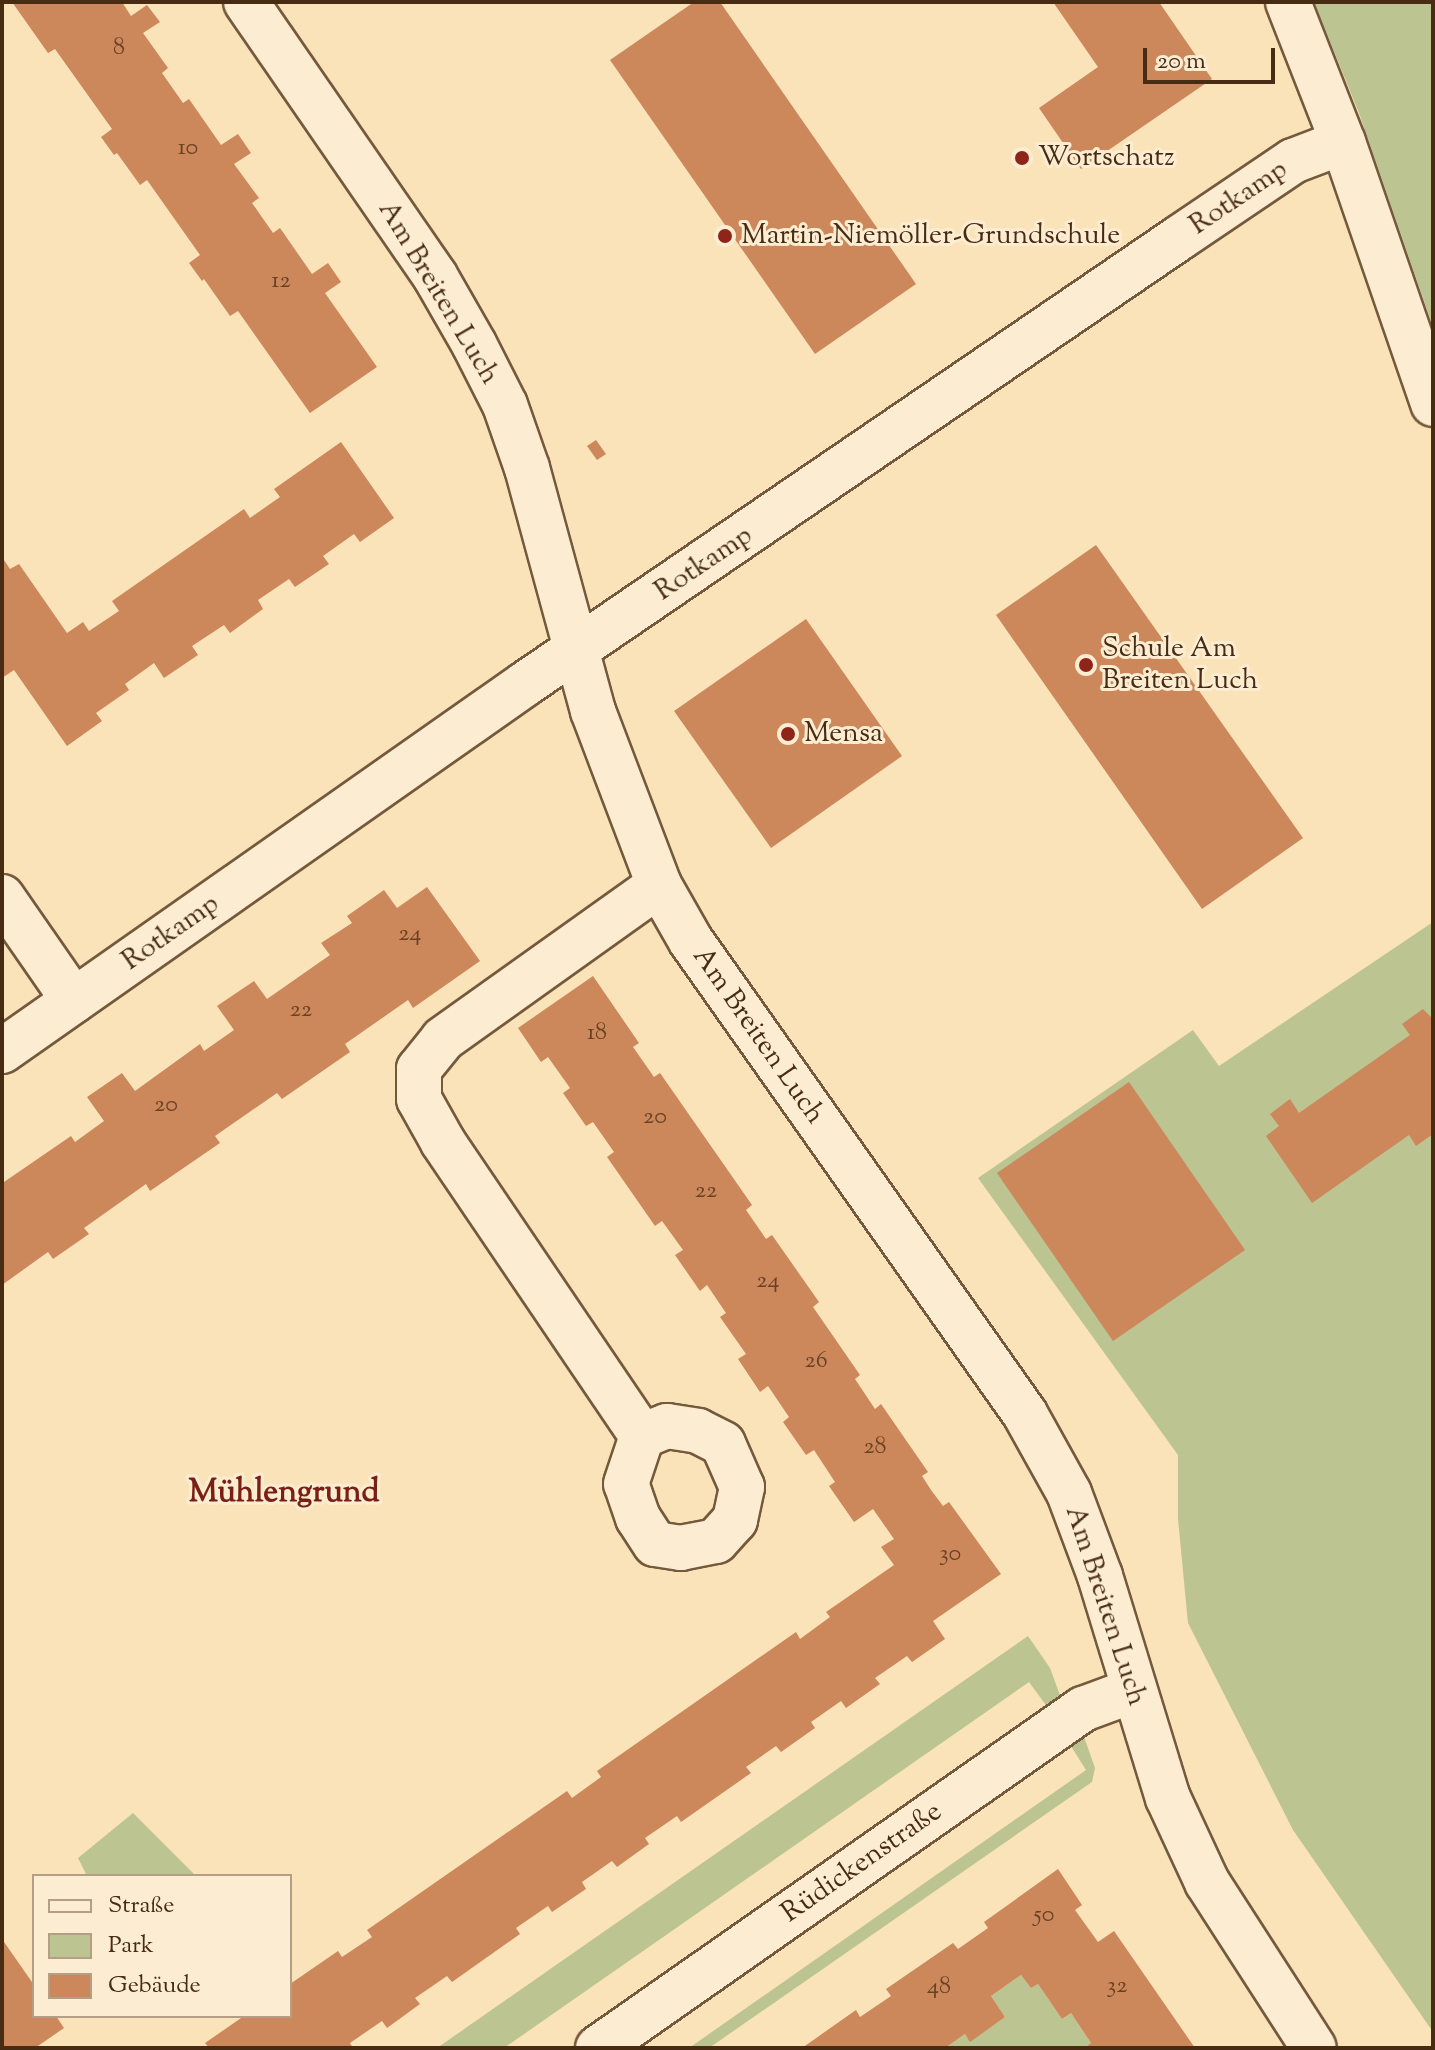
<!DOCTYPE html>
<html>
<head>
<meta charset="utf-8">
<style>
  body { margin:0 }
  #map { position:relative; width:1435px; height:2050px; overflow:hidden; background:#fbe3b9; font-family:"Sorts Mill Goudy",serif }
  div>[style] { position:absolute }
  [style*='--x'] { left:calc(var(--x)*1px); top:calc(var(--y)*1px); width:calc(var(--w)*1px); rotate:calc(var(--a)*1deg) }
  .green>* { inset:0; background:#bcc491 }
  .building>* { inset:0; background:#cc875a }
  .roads { filter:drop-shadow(2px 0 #75593c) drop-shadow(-2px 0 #75593c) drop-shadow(0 2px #75593c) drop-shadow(0 -2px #75593c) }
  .minor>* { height:44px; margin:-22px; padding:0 22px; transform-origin:22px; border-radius:22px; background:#fcedd2 }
  .dots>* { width:22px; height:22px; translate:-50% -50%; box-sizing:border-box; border:4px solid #fcedd2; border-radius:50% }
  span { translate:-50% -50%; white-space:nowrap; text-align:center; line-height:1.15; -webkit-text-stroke:6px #fcedd2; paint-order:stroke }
  .number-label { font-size:24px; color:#694225 }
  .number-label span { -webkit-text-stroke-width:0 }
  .poi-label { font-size:28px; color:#482b13 }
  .left { translate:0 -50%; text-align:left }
  .street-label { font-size:28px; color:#482b13 }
  .quarter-label { font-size:32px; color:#7a1f14; font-weight:700 }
  .frame { position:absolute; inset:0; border:4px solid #482b13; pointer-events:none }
  .legend { position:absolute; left:32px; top:1874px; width:260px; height:144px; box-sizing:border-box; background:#fcedd2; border:2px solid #b49f86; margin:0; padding:10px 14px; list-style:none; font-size:24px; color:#482b13 }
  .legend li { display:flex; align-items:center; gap:16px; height:40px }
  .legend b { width:40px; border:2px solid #b49f86 }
  .scale { position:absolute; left:1143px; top:48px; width:132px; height:36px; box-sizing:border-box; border:4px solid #482b13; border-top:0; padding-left:10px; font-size:24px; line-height:28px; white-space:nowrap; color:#482b13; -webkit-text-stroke:6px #fcedd2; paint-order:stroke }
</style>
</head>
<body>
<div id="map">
  <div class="green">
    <i style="clip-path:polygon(1314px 2px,1433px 2px,1433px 327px,1359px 113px)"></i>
    <i style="clip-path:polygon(1433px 922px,1433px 2032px,1293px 1830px,1188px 1623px,1178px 1519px,1178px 1455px,978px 1178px,1193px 1030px,1219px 1066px)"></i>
    <i style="clip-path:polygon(1028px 1636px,1050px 1668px,1061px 1698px,1048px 1708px,1029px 1682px,504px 2048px,437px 2048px)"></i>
    <i style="clip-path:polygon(1083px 1734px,1095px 1768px,1092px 1782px,709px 2048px,689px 2048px,1086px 1770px,1069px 1743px)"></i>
    <i style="clip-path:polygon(133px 1813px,196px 1876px,87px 1876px,78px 1858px)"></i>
    <i style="clip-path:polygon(1021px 1975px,1031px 1988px,1038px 1984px,1062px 2019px,1071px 2013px,1091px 2043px,1084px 2048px,945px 2048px,965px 2034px,970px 2041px,1005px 2017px,991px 1996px)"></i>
  </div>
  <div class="building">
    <i style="clip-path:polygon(12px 2px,122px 2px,131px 16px,147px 5px,160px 22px,143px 33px,168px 68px,162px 73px,183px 103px,189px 99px,221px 145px,238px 134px,251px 153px,234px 164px,259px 198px,252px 203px,273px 233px,280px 228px,312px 274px,328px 263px,341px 282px,325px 293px,377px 367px,310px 413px,238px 311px,230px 316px,204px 279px,202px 281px,189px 263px,200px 255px,147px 180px,140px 185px,117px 153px,114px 155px,101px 137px,112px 129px,55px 49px,48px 53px)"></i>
    <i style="clip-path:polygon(694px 2px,720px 2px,916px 284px,815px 354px,610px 60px)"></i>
    <i style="clip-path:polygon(1053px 2px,1159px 2px,1212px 79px,1081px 169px,1039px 108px,1098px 67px)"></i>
    <i style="clip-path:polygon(596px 440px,606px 454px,597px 460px,587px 446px)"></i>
    <i style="clip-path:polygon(341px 442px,394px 518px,360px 542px,354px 534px,323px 556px,329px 564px,295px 587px,289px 579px,258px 600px,263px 609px,230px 633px,224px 625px,192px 646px,198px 655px,164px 678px,154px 663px,125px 684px,129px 690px,96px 713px,102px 721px,67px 746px,14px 670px,2px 678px,2px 557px,10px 569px,19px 564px,67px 633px,83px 622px,89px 631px,119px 611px,112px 601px,244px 509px,250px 518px,280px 497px,274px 489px)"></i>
    <i style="clip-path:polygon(1096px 545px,1303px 838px,1202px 909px,996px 615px)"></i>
    <i style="clip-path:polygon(806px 619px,902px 756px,771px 848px,674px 711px)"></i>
    <i style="clip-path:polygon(427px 887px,480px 961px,413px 1008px,408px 1000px,345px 1044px,350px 1052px,282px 1099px,277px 1093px,215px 1136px,220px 1143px,150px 1191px,146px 1184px,84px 1228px,89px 1234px,53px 1259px,48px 1252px,2px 1285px,2px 1179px,4px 1182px,71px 1136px,75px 1142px,104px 1121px,87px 1097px,122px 1073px,135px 1091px,200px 1044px,204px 1051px,234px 1030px,217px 1006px,254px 981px,267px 999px,330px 955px,321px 943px,352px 923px,347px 916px,384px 890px,397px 908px)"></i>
    <i style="clip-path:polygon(593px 976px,639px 1043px,633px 1047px,654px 1077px,660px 1073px,752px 1205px,746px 1210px,766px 1239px,772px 1235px,819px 1302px,813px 1307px,860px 1375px,855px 1379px,875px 1409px,881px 1404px,928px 1472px,922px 1476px,931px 1490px,943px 1506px,949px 1502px,1001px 1574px,933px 1621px,945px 1639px,912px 1662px,907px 1656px,875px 1678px,880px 1684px,846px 1708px,841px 1701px,811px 1722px,815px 1728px,781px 1752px,776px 1746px,746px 1767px,751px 1773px,681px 1822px,677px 1816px,645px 1838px,649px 1844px,617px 1867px,612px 1861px,582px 1882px,586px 1889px,552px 1912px,548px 1906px,516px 1928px,520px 1934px,452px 1982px,447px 1976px,415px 1998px,420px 2004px,387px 2028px,382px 2021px,350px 2043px,353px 2048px,209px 2048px,205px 2043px,244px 2016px,290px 2016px,290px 1984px,338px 1951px,342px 1957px,372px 1937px,367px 1930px,567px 1791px,572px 1798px,601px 1777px,597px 1771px,796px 1632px,800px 1639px,830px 1617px,826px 1612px,894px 1565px,881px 1547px,894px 1539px,873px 1509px,854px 1522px,829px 1486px,835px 1482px,814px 1450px,806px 1455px,783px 1422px,789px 1417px,768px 1386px,760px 1392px,738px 1359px,746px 1354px,720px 1317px,726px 1313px,707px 1285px,700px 1291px,675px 1255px,683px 1250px,662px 1221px,655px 1226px,607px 1157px,614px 1152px,593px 1122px,586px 1126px,563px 1093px,570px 1088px,548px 1057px,541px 1062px,518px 1028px)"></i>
    <i style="clip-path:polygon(1423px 1009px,1433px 1019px,1433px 1134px,1416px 1146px,1409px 1135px,1312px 1203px,1266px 1136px,1279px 1126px,1270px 1114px,1290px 1099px,1299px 1113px,1410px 1035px,1402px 1024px)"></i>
    <i style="clip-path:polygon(1129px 1082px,1245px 1250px,1113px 1341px,997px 1173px)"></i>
    <i style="clip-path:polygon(1058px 1869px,1082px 1905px,1075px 1910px,1098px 1942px,1114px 1931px,1195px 2048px,1084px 2048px,1091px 2043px,1071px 2013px,1062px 2019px,1038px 1984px,1031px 1988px,1021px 1975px,991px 1996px,1005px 2017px,970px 2042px,965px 2034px,945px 2048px,802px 2048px,856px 2010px,860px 2017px,891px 1996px,886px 1989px,953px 1943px,958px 1949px,988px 1928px,984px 1922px)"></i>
    <i style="clip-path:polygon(2px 1939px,34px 1985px,34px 2016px,56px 2016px,64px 2028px,35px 2048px,2px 2048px)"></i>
  </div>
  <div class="roads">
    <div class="minor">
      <i style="--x:246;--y:2;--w:333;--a:55.4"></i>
      <i style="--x:435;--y:276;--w:78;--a:60.2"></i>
      <i style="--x:474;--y:344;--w:68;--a:63.1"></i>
      <i style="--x:505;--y:405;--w:67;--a:70.8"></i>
      <i style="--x:527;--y:468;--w:252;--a:74.8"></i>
      <i style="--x:593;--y:711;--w:186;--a:69.2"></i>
      <i style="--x:659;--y:885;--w:64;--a:60.3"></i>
      <i style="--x:691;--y:941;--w:579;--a:54.77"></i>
      <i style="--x:1025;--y:1414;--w:90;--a:60.9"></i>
      <i style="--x:1069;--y:1493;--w:89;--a:69.5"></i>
      <i style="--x:1100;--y:1576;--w:232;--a:73"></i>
      <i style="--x:1168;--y:1798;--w:93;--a:65.1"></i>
      <i style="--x:1207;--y:1882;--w:197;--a:57.2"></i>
      <i style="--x:1288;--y:2;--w:150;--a:68.6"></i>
      <i style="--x:1343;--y:142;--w:277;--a:71"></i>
      <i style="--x:2;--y:897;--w:126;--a:55.3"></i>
      <i style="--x:2;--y:1051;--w:639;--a:-35.06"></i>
      <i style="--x:525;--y:684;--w:792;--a:-34.29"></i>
      <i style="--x:1179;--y:238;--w:138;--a:-34"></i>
      <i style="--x:1293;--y:161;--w:53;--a:-20.8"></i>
      <i style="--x:642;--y:1436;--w:27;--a:-22"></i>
      <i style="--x:667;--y:1426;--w:31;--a:9"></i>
      <i style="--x:698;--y:1431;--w:28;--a:27"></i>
      <i style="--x:723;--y:1444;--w:47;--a:66.2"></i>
      <i style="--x:742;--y:1487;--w:34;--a:102"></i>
      <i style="--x:735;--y:1520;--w:28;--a:132"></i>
      <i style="--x:716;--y:1541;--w:36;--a:169"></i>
      <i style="--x:681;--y:1548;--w:26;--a:-171"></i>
      <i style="--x:655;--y:1544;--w:31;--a:-123"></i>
      <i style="--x:638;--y:1518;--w:36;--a:-109"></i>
      <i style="--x:626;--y:1484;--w:51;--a:-71.6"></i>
      <i style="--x:642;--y:1436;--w:355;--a:-124.1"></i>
      <i style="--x:443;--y:1142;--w:49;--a:-119.2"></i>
      <i style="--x:419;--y:1099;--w:30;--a:-90"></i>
      <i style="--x:419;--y:1069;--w:38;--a:-51"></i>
      <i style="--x:443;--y:1039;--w:265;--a:-35.5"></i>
      <i style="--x:598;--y:2048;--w:592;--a:-34.95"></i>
      <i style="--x:1083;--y:1709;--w:52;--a:-20.2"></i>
    </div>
  </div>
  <div class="dots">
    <i style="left:1022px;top:158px;background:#8f2418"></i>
    <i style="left:725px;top:236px;background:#8f2418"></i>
    <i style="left:1086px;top:665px;background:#8f2418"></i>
    <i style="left:788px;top:734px;background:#8f2418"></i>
  </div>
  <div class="number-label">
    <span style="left:119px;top:49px">8</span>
    <span style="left:188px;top:149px">10</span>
    <span style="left:281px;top:282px">12</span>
    <span style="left:410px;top:935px">24</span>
    <span style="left:301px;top:1011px">22</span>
    <span style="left:597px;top:1034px">18</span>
    <span style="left:166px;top:1106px">20</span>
    <span style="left:655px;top:1118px">20</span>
    <span style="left:706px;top:1192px">22</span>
    <span style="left:768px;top:1282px">24</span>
    <span style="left:816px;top:1362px">26</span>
    <span style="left:875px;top:1448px">28</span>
    <span style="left:950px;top:1555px">30</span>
    <span style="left:1044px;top:1916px">50</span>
    <span style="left:1117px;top:1987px">32</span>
    <span style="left:939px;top:1988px">48</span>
  </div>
  <div class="poi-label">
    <span class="left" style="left:1038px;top:158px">Wortschatz</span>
    <span class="left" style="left:741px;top:236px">Martin-Niemöller-Grundschule</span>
    <span class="left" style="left:1102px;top:665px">Schule Am<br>Breiten Luch</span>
    <span class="left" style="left:804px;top:734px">Mensa</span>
  </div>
  <div class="street-label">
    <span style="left:1239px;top:198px;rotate:-34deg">Rotkamp</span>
    <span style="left:438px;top:293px;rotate:59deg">Am Breiten Luch</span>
    <span style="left:704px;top:564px;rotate:-34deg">Rotkamp</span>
    <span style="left:171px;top:933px;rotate:-35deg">Rotkamp</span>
    <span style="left:758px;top:1036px;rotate:55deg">Am Breiten Luch</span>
    <span style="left:1105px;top:1606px;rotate:72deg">Am Breiten Luch</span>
    <span style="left:862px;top:1863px;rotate:-35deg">Rüdickenstraße</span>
  </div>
  <div class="quarter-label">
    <span style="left:284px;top:1493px">Mühlengrund</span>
  </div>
  <div class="frame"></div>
  <ul class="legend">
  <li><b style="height:10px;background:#fcedd2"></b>Straße</li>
  <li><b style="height:22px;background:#bcc491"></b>Park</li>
  <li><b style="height:22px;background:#cc875a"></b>Gebäude</li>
  </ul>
  <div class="scale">20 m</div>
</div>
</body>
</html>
